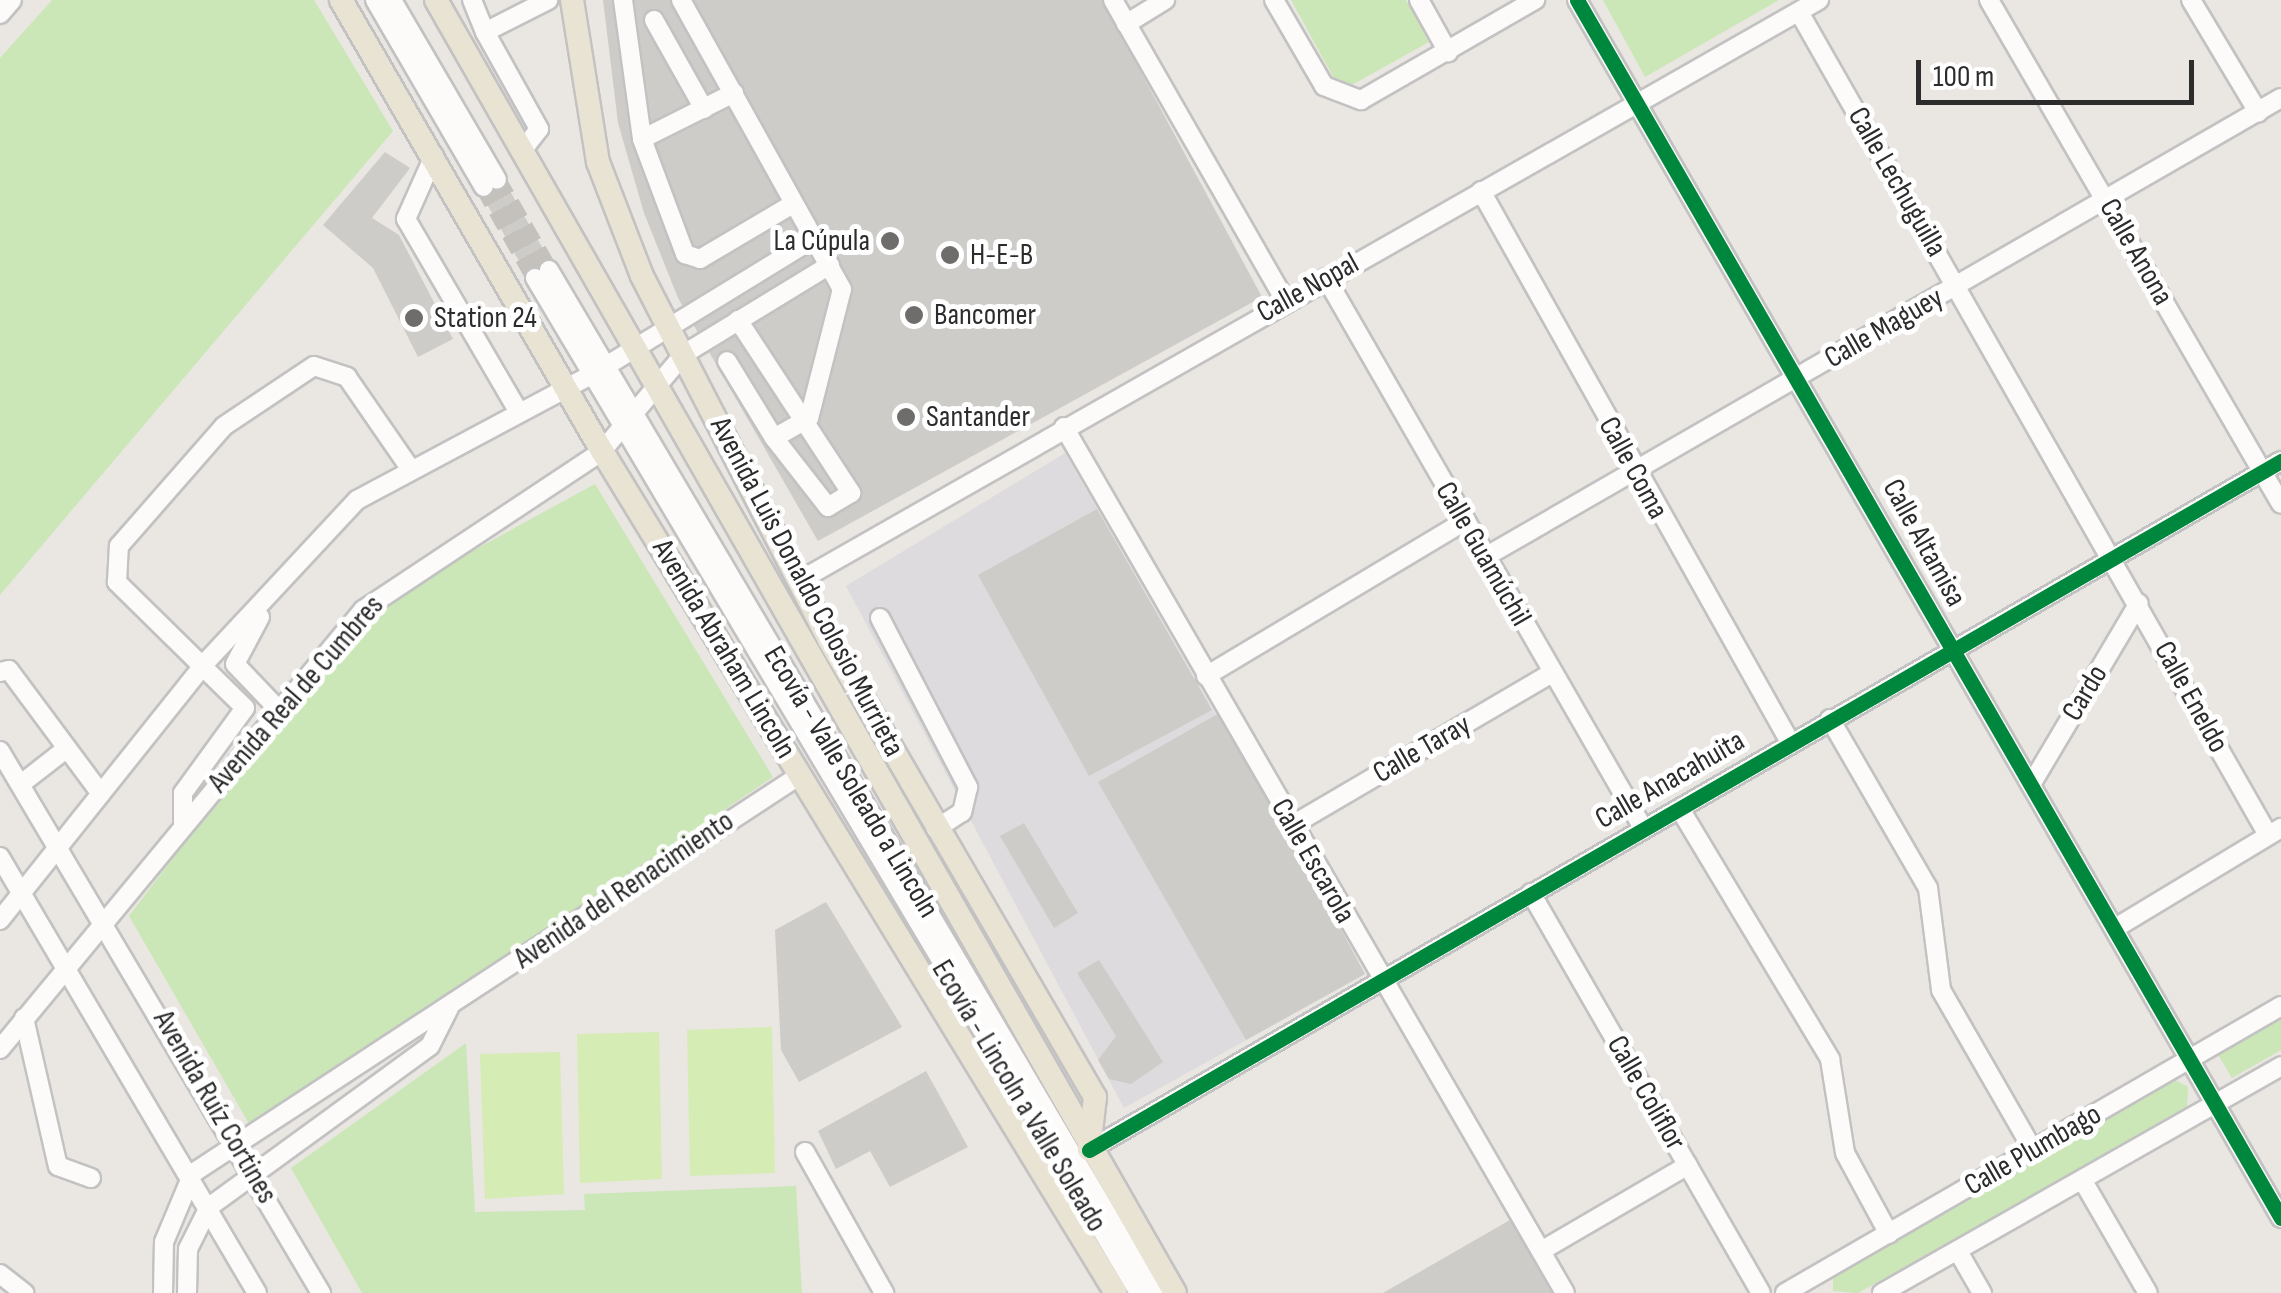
<!DOCTYPE html>
<html>
<head>
<meta charset="utf-8">
<style>
  body { margin:0 }
  #map { position:relative; width:2281px; height:1293px; overflow:hidden; background:#eae6e1; font-family:"Sofia Sans Condensed",sans-serif }
  div>[style] { position:absolute }
  [style*='--x'] { left:calc(var(--x)*1px); top:calc(var(--y)*1px); width:calc(var(--w)*1px); rotate:calc(var(--a)*1deg) }
  .industrial>* { inset:0; background:#dddbdd }
  .green>* { inset:0; background:#cbe7b8 }
  .pitch>* { inset:0; background:#d6ecb5 }
  .building>* { inset:0; background:#ceccc8 }
  .minor-tunnel>* { height:18px; margin-top:-9px; transform-origin:0; background:repeating-linear-gradient(90deg,#c4c1bd 0 18px,transparent 0 27px) }
  .roads { filter:drop-shadow(2px 0 #c3c2c2) drop-shadow(-2px 0 #c3c2c2) drop-shadow(0 2px #c3c2c2) drop-shadow(0 -2px #c3c2c2) }
  .minor>* { height:18px; margin:-9px; padding:0 9px; transform-origin:9px; border-radius:9px; background:#fcfbfa }
  .major>* { height:22px; margin:-11px; padding:0 11px; transform-origin:11px; border-radius:11px; background:#e8e3d3 }
  .cycleway>* { height:15px; margin:-7.5px; padding:0 7.5px; transform-origin:7.5px; border-radius:7.5px; background:#00873e }
  .dots>* { width:28px; height:28px; translate:-50% -50%; box-sizing:border-box; border:5px solid #fff; border-radius:50% }
  span { translate:-50% -50%; white-space:nowrap; text-align:center; line-height:1.15; -webkit-text-stroke:10px #fff; paint-order:stroke }
  .street-label { font-size:30px; color:#2c2c2c }
  .poi-label { font-size:30px; color:#2c2c2c }
  .right { translate:-100% -50%; text-align:right }
  .left { translate:0 -50%; text-align:left }
  .scale { position:absolute; left:1916px; top:60px; width:278px; height:45px; box-sizing:border-box; border:5px solid #2c2c2c; border-top:0; padding-left:12px; font-size:30px; line-height:35px; white-space:nowrap; color:#2c2c2c; -webkit-text-stroke:8px #fff; paint-order:stroke }
</style>
</head>
<body>
<div id="map">
  <div class="industrial">
    <i style="clip-path:polygon(1065px 453px,1365px 974px,1124px 1108px,846px 586px)"></i>
  </div>
  <div class="green">
    <i style="clip-path:polygon(52px 0,314px 0,393px 131px,0 595px,0 58px)"></i>
    <i style="clip-path:polygon(1291px 0,1406px 0,1429px 42px,1341px 91px)"></i>
    <i style="clip-path:polygon(1603px 0,1779px 0,1645px 77px)"></i>
    <i style="clip-path:polygon(595px 484px,773px 777px,252px 1129px,129px 916px,243px 766px,401px 590px)"></i>
    <i style="clip-path:polygon(2281px 1017px,2281px 1050px,2232px 1078px,2217px 1053px)"></i>
    <i style="clip-path:polygon(466px 1043px,475px 1212px,585px 1210px,584px 1194px,796px 1186px,802px 1293px,362px 1293px,291px 1168px)"></i>
    <i style="clip-path:polygon(2172px 1078px,2188px 1087px,2187px 1109px,1858px 1293px,1833px 1291px,1833px 1274px)"></i>
  </div>
  <div class="pitch">
    <i style="clip-path:polygon(772px 1027px,775px 1173px,690px 1176px,687px 1030px)"></i>
    <i style="clip-path:polygon(659px 1032px,662px 1179px,580px 1183px,577px 1034px)"></i>
    <i style="clip-path:polygon(560px 1052px,564px 1194px,485px 1199px,480px 1054px)"></i>
  </div>
  <div class="building">
    <i style="clip-path:polygon(603px 0,1102px 0,1262px 297px,818px 541px,678px 298px,644px 213px,618px 123px)"></i>
    <i style="clip-path:polygon(385px 152px,410px 168px,372px 218px,399px 235px,453px 339px,418px 357px,373px 268px,323px 225px)"></i>
    <i style="clip-path:polygon(502px 177px,554px 268px,530px 281px,479px 190px)"></i>
    <i style="clip-path:polygon(1097px 509px,1212px 710px,1089px 776px,978px 575px)"></i>
    <i style="clip-path:polygon(1223px 711px,1365px 974px,1246px 1040px,1098px 782px)"></i>
    <i style="clip-path:polygon(1024px 823px,1078px 913px,1054px 928px,1000px 836px)"></i>
    <i style="clip-path:polygon(826px 902px,902px 1027px,799px 1082px,781px 1050px,775px 930px)"></i>
    <i style="clip-path:polygon(1099px 960px,1163px 1062px,1131px 1084px,1109px 1079px,1098px 1060px,1116px 1036px,1077px 973px)"></i>
    <i style="clip-path:polygon(926px 1071px,968px 1147px,890px 1187px,870px 1151px,836px 1169px,818px 1131px)"></i>
    <i style="clip-path:polygon(1510px 1220px,1552px 1293px,1383px 1293px)"></i>
  </div>
  <div class="minor-tunnel">
    <i style="--x:497;--y:180;--w:104;--a:60"></i>
    <i style="--x:484;--y:187;--w:104;--a:60.7"></i>
  </div>
  <div class="roads">
    <div class="minor">
      <i style="--x:375;--y:0;--w:216;--a:59.8"></i>
      <i style="--x:392;--y:0;--w:208;--a:59.7"></i>
      <i style="--x:472;--y:0;--w:35;--a:68"></i>
      <i style="--x:485;--y:32;--w:71;--a:-26.9"></i>
      <i style="--x:623;--y:0;--w:140;--a:82.2"></i>
      <i style="--x:642;--y:139;--w:123;--a:69.5"></i>
      <i style="--x:685;--y:254;--w:16;--a:18"></i>
      <i style="--x:700;--y:259;--w:108;--a:-30.6"></i>
      <i style="--x:681;--y:0;--w:331;--a:60.9"></i>
      <i style="--x:842;--y:289;--w:133;--a:104.3"></i>
      <i style="--x:809;--y:418;--w:40;--a:150.3"></i>
      <i style="--x:774;--y:438;--w:90;--a:-121.4"></i>
      <i style="--x:1113;--y:0;--w:346;--a:60.2"></i>
      <i style="--x:1274;--y:0;--w:99;--a:59.8"></i>
      <i style="--x:1324;--y:86;--w:40;--a:21"></i>
      <i style="--x:1361;--y:100;--w:201;--a:-29.9"></i>
      <i style="--x:1419;--y:0;--w:60;--a:60.9"></i>
      <i style="--x:1577;--y:0;--w:1407;--a:59.97"></i>
      <i style="--x:1989;--y:0;--w:582;--a:59.91"></i>
      <i style="--x:2191;--y:0;--w:131;--a:59.1"></i>
      <i style="--x:1799;--y:12;--w:947;--a:60.32"></i>
      <i style="--x:0;--y:14;--w:18;--a:-49"></i>
      <i style="--x:654;--y:20;--w:102;--a:60.7"></i>
      <i style="--x:1126;--y:24;--w:46;--a:-31.6"></i>
      <i style="--x:485;--y:32;--w:111;--a:60.9"></i>
      <i style="--x:539;--y:129;--w:29;--a:128"></i>
      <i style="--x:642;--y:139;--w:103;--a:-26.6"></i>
      <i style="--x:434;--y:156;--w:69;--a:114"></i>
      <i style="--x:406;--y:219;--w:224;--a:59.7"></i>
      <i style="--x:1481;--y:191;--w:632;--a:60.72"></i>
      <i style="--x:549;--y:270;--w:1189;--a:59.4"></i>
      <i style="--x:535;--y:278;--w:1181;--a:59.24"></i>
      <i style="--x:1326;--y:278;--w:635;--a:60.04"></i>
      <i style="--x:738;--y:320;--w:207;--a:56.8"></i>
      <i style="--x:851;--y:493;--w:27;--a:149"></i>
      <i style="--x:828;--y:507;--w:88;--a:-128"></i>
      <i style="--x:1064;--y:427;--w:1000;--a:59.95"></i>
      <i style="--x:1485;--y:557;--w:919;--a:-29.97"></i>
      <i style="--x:799;--y:581;--w:1174;--a:-29.67"></i>
      <i style="--x:260;--y:617;--w:53;--a:118"></i>
      <i style="--x:235;--y:664;--w:61;--a:46.3"></i>
      <i style="--x:880;--y:618;--w:191;--a:62.5"></i>
      <i style="--x:968;--y:787;--w:26;--a:103"></i>
      <i style="--x:962;--y:812;--w:31;--a:147"></i>
      <i style="--x:0;--y:672;--w:9;--a:-13"></i>
      <i style="--x:9;--y:670;--w:154;--a:53.4"></i>
      <i style="--x:1206;--y:676;--w:302;--a:-30.9"></i>
      <i style="--x:1830;--y:719;--w:195;--a:59.9"></i>
      <i style="--x:1928;--y:888;--w:103;--a:82.7"></i>
      <i style="--x:1941;--y:990;--w:185;--a:60.1"></i>
      <i style="--x:0;--y:751;--w:630;--a:59.36"></i>
      <i style="--x:2032;--y:783;--w:209;--a:-59.3"></i>
      <i style="--x:21;--y:784;--w:58;--a:-38"></i>
      <i style="--x:1680;--y:809;--w:292;--a:59"></i>
      <i style="--x:1830;--y:1059;--w:95;--a:80.9"></i>
      <i style="--x:1845;--y:1153;--w:92;--a:61.5"></i>
      <i style="--x:1291;--y:826;--w:303;--a:-30.4"></i>
      <i style="--x:183;--y:827;--w:34;--a:-90"></i>
      <i style="--x:183;--y:793;--w:105;--a:-53.9"></i>
      <i style="--x:245;--y:708;--w:180;--a:-135.5"></i>
      <i style="--x:117;--y:582;--w:36;--a:-87"></i>
      <i style="--x:119;--y:546;--w:159;--a:-48.8"></i>
      <i style="--x:224;--y:426;--w:108;--a:-33.7"></i>
      <i style="--x:314;--y:366;--w:35;--a:18"></i>
      <i style="--x:347;--y:377;--w:109;--a:55.4"></i>
      <i style="--x:0;--y:857;--w:506;--a:59.48"></i>
      <i style="--x:1531;--y:893;--w:461;--a:60.1"></i>
      <i style="--x:0;--y:920;--w:329;--a:-51.4"></i>
      <i style="--x:205;--y:663;--w:223;--a:-47"></i>
      <i style="--x:357;--y:500;--w:268;--a:-28.1"></i>
      <i style="--x:593;--y:374;--w:258;--a:-31.5"></i>
      <i style="--x:2117;--y:927;--w:192;--a:-31.1"></i>
      <i style="--x:24;--y:1018;--w:152;--a:77.1"></i>
      <i style="--x:58;--y:1166;--w:35;--a:20"></i>
      <i style="--x:0;--y:1049;--w:570;--a:-50.41"></i>
      <i style="--x:363;--y:610;--w:287;--a:-33.6"></i>
      <i style="--x:602;--y:451;--w:127;--a:-49.8"></i>
      <i style="--x:684;--y:354;--w:171;--a:-31.4"></i>
      <i style="--x:1089;--y:1150;--w:1377;--a:-30.03"></i>
      <i style="--x:805;--y:1152;--w:162;--a:60.7"></i>
      <i style="--x:2083;--y:1181;--w:129;--a:59.9"></i>
      <i style="--x:1541;--y:1251;--w:170;--a:-30.3"></i>
      <i style="--x:1959;--y:1253;--w:46;--a:60.1"></i>
      <i style="--x:0;--y:1274;--w:31;--a:38"></i>
      <i style="--x:163;--y:1293;--w:51;--a:-88.9"></i>
      <i style="--x:164;--y:1242;--w:75;--a:-67.2"></i>
      <i style="--x:193;--y:1173;--w:726;--a:-33.25"></i>
      <i style="--x:187;--y:1293;--w:44;--a:-88.7"></i>
      <i style="--x:188;--y:1249;--w:47;--a:-63.4"></i>
      <i style="--x:209;--y:1207;--w:273;--a:-36.1"></i>
      <i style="--x:430;--y:1046;--w:42;--a:-63.4"></i>
      <i style="--x:1785;--y:1293;--w:573;--a:-30.05"></i>
      <i style="--x:1882;--y:1293;--w:459;--a:-29.6"></i>
    </div>
    <div class="major">
      <i style="--x:341;--y:0;--w:521;--a:59.94"></i>
      <i style="--x:602;--y:451;--w:986;--a:58.6"></i>
      <i style="--x:436;--y:0;--w:1489;--a:60.25"></i>
      <i style="--x:572;--y:0;--w:164;--a:80.9"></i>
      <i style="--x:598;--y:162;--w:122;--a:68.9"></i>
      <i style="--x:642;--y:276;--w:409;--a:62.8"></i>
      <i style="--x:829;--y:640;--w:529;--a:59.8"></i>
      <i style="--x:1095;--y:1097;--w:53;--a:96.5"></i>
    </div>
  </div>
  <div class="cycleway">
    <i style="--x:1577;--y:0;--w:1407;--a:59.97"></i>
    <i style="--x:1089;--y:1150;--w:1377;--a:-30.03"></i>
  </div>
  <div class="dots">
    <i style="left:890px;top:241px;background:#6e6d6b"></i>
    <i style="left:950px;top:255px;background:#6e6d6b"></i>
    <i style="left:914px;top:315px;background:#6e6d6b"></i>
    <i style="left:414px;top:318px;background:#6e6d6b"></i>
    <i style="left:906px;top:417px;background:#6e6d6b"></i>
  </div>
  <div class="street-label">
    <span style="left:1897px;top:182px;rotate:60deg">Calle Lechuguilla</span>
    <span style="left:2136px;top:252px;rotate:60deg">Calle Anona</span>
    <span style="left:1308px;top:288px;rotate:-29deg">Calle Nopal</span>
    <span style="left:1884px;top:328px;rotate:-30deg">Calle Maguey</span>
    <span style="left:1633px;top:468px;rotate:61deg">Calle Coma</span>
    <span style="left:1924px;top:543px;rotate:61deg">Calle Altamisa</span>
    <span style="left:1483px;top:554px;rotate:60deg">Calle Guamúchil</span>
    <span style="left:807px;top:587px;rotate:62deg">Avenida Luis Donaldo Colosio Murrieta</span>
    <span style="left:724px;top:649px;rotate:59deg">Avenida Abraham Lincoln</span>
    <span style="left:2085px;top:693px;rotate:-59deg">Cardo</span>
    <span style="left:296px;top:694px;rotate:-49deg">Avenida Real de Cumbres</span>
    <span style="left:2191px;top:697px;rotate:61deg">Calle Eneldo</span>
    <span style="left:1422px;top:749px;rotate:-30deg">Calle Taray</span>
    <span style="left:1670px;top:780px;rotate:-30deg">Calle Anacahuita</span>
    <span style="left:851px;top:782px;rotate:59deg">Ecovía - Valle Soleado a Lincoln</span>
    <span style="left:1313px;top:861px;rotate:60deg">Calle Escarola</span>
    <span style="left:624px;top:890px;rotate:-34deg">Avenida del Renacimiento</span>
    <span style="left:1646px;top:1093px;rotate:60deg">Calle Coliflor</span>
    <span style="left:1019px;top:1096px;rotate:59deg">Ecovía - Lincoln a Valle Soleado</span>
    <span style="left:215px;top:1107px;rotate:60deg">Avenida Ruíz Cortines</span>
    <span style="left:2033px;top:1150px;rotate:-30deg">Calle Plumbago</span>
  </div>
  <div class="poi-label">
    <span class="right" style="left:870px;top:241px">La Cúpula</span>
    <span class="left" style="left:970px;top:255px">H-E-B</span>
    <span class="left" style="left:934px;top:315px">Bancomer</span>
    <span class="left" style="left:434px;top:318px">Station 24</span>
    <span class="left" style="left:926px;top:417px">Santander</span>
  </div>
  <div class="scale">100 m</div>
</div>
</body>
</html>
